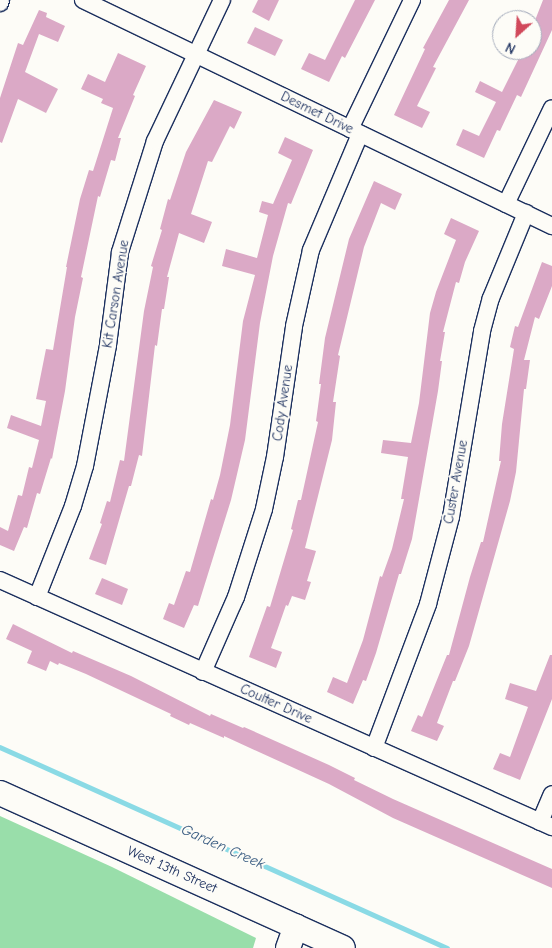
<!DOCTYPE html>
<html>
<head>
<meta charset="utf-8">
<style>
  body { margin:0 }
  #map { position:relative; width:552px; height:948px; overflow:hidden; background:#fdfcf7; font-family:"Comic Neue",sans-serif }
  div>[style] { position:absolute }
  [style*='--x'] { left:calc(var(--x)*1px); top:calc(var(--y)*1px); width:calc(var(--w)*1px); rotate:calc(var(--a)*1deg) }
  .green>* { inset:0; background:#99deaa }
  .stream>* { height:4.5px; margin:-2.25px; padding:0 2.25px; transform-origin:2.25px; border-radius:2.25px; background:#8adae5 }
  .building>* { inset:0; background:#dba9c6 }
  .roads { filter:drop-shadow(1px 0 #1b2f5e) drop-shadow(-1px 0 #1b2f5e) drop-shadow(0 1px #1b2f5e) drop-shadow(0 -1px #1b2f5e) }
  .street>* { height:16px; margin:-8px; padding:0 8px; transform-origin:8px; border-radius:8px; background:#fdfcf7 }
  .secondary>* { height:24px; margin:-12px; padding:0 12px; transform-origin:12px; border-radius:12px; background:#fdfcf7 }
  span { translate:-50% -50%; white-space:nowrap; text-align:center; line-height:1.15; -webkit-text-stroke:4px #fdfcf7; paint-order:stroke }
  .street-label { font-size:14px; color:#1b2f5e }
  .water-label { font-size:15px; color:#375a80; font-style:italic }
  .north { position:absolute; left:492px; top:10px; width:50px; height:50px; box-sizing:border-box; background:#fdfcf7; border:1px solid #a3aaba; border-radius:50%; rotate:206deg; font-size:14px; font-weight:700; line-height:20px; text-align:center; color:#1b2f5e }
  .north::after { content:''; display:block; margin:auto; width:18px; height:22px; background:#d1495b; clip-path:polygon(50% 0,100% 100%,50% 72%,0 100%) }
</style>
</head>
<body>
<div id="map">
  <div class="green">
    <i style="clip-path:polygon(0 816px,112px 867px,256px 938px,253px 948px,0 948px)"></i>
  </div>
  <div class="stream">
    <i style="--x:0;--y:747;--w:490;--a:24.2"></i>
  </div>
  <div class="building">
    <i style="clip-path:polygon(258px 0,279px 0,269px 21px,252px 12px)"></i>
    <i style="clip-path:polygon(355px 0,375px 0,345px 58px,342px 56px,329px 82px,301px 69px,309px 53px,325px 60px)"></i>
    <i style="clip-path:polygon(449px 0,469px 0,433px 67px,436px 68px,417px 106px,430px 112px,422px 128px,394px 115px,425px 49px,423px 48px)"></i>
    <i style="clip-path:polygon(543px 0,552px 0,552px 30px,521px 97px,517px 95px,500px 131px,497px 130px,484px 158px,456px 145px,463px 129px,479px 136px,496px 102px,475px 92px,480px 81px,502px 92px,523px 50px,532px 50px,532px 28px)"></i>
    <i style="clip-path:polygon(39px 10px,47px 13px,46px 17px,65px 26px,58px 42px,39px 34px,25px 72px,58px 89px,46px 113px,18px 99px,2px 143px,0 142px,0 98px,18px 43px,23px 45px)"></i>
    <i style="clip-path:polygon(255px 27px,283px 40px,275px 56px,247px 43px)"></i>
    <i style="clip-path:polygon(118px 53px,146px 66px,133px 95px,135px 96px,118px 138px,121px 138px,115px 161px,111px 160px,100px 197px,98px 196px,81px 277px,83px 278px,75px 317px,65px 391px,52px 459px,51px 458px,40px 494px,37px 493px,27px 528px,24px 527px,14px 551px,0 545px,0 527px,8px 531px,18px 495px,22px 496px,29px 467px,32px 468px,39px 440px,7px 428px,11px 415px,41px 426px,46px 401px,36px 399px,46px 349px,53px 350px,67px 267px,66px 267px,80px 199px,89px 170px,93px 171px,113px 108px,101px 103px,103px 99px,81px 89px,88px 74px,105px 82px)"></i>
    <i style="clip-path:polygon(214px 100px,242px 112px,234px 129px,230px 126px,212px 162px,208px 161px,191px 214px,212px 222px,204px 243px,179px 233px,167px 277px,169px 277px,164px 309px,162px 309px,157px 346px,155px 345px,142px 456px,139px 455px,131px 486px,129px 486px,106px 565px,89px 559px,102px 524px,100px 523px,107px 501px,110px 502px,120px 460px,124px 461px,144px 311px,153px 267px,151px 266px,162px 230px,160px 229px,168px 199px,170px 200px,186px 152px)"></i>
    <i style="clip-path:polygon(285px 137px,313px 150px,291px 204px,288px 203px,273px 256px,260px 323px,245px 440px,231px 500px,198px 606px,194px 605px,184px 628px,163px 619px,169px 603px,174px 605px,186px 571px,190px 572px,211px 499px,213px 500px,220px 475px,230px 425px,243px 321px,255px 275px,222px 266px,226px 249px,257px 258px,268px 215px,259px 212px,262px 201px,273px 204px,292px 160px,278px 153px)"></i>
    <i style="clip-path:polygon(374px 181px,402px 194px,395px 210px,381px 203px,364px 247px,338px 355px,340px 356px,333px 402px,336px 402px,332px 440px,305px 548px,316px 551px,307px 581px,311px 582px,305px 600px,292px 596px,288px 606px,286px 605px,271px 648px,282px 652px,276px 668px,249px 657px,267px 606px,270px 607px,293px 530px,291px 529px,298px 500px,301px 500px,318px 422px,316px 421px,321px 384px,319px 384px,325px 338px,349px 239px)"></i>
    <i style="clip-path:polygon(451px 218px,479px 231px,465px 262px,459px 283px,456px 282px,443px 332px,445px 332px,440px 361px,442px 361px,438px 391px,412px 539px,401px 574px,399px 574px,376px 653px,366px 681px,363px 680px,353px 704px,327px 692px,333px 677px,347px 683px,363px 640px,380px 576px,382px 577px,392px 549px,404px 499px,401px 499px,408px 457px,381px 453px,383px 440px,411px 443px,419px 403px,430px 313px,436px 292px,456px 240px,444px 234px)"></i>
    <i style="clip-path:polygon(542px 262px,552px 266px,552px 286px,539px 319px,535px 317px,524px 360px,530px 360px,526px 389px,524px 389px,516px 472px,510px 501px,469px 646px,455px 681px,453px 681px,437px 723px,444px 726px,437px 741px,411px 731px,418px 715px,422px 717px,447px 655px,449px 655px,470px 577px,481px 542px,483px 542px,501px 461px,499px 461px,502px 424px,514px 349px,510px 347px,515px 326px,518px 327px)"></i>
    <i style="clip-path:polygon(102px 578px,128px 589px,122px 605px,95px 594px)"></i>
    <i style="clip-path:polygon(13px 624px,72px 653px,73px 651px,131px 676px,210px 716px,211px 714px,243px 728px,244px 727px,329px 765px,355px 778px,354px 780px,393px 799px,552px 869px,552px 888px,393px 818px,329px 784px,224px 736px,224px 738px,190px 723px,189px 725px,170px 716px,171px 714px,86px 674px,59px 663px,58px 665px,50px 661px,46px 671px,27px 663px,32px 651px,6px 639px)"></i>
    <i style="clip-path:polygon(550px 655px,552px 655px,552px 699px,520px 780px,493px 769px,500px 753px,510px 757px,528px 707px,505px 699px,510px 683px,536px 691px)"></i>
  </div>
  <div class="roads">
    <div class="street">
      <i style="--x:83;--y:0;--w:521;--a:25.73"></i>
      <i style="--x:0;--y:3;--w:3;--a:-72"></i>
      <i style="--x:350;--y:129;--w:143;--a:-64.3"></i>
      <i style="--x:506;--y:204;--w:106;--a:-64.4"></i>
      <i style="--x:0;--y:580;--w:605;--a:24.11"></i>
      <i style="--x:37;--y:597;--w:98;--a:-68.4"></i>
      <i style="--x:73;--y:506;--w:42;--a:-73.3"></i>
      <i style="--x:85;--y:466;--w:123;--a:-79.2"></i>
      <i style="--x:108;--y:345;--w:94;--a:-82.6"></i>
      <i style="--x:120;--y:252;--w:116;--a:-72.5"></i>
      <i style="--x:155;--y:141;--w:156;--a:-64.6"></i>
      <i style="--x:203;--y:672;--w:82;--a:-66.3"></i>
      <i style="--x:236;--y:597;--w:92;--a:-72.3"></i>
      <i style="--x:264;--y:509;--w:53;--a:-78.1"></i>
      <i style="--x:275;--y:457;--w:132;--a:-81.7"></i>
      <i style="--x:294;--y:326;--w:78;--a:-77.4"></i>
      <i style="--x:311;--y:250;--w:126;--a:-67.1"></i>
      <i style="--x:374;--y:748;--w:154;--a:-69.4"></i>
      <i style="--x:428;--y:604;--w:90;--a:-75.2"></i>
      <i style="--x:451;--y:517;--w:189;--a:-80.5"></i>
      <i style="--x:482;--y:331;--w:34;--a:-75"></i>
      <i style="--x:491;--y:298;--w:92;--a:-67.6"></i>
      <i style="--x:540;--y:822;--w:30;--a:-67"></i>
    </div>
    <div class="secondary">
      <i style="--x:0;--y:793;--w:376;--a:24.3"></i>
      <i style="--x:288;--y:948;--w:23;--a:-70"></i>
    </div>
  </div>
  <div class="street-label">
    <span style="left:317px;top:113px;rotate:26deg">Desmet Drive</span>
    <span style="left:116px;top:294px;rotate:-81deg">Kit Carson Avenue</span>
    <span style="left:283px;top:403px;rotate:-82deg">Cody Avenue</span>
    <span style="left:456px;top:482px;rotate:-80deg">Custer Avenue</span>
    <span style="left:276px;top:704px;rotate:24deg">Coulter Drive</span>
    <span style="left:172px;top:870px;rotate:24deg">West 13th Street</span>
  </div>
  <div class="water-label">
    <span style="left:223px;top:847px;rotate:24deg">Garden Creek</span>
  </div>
  <div class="north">N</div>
</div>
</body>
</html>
